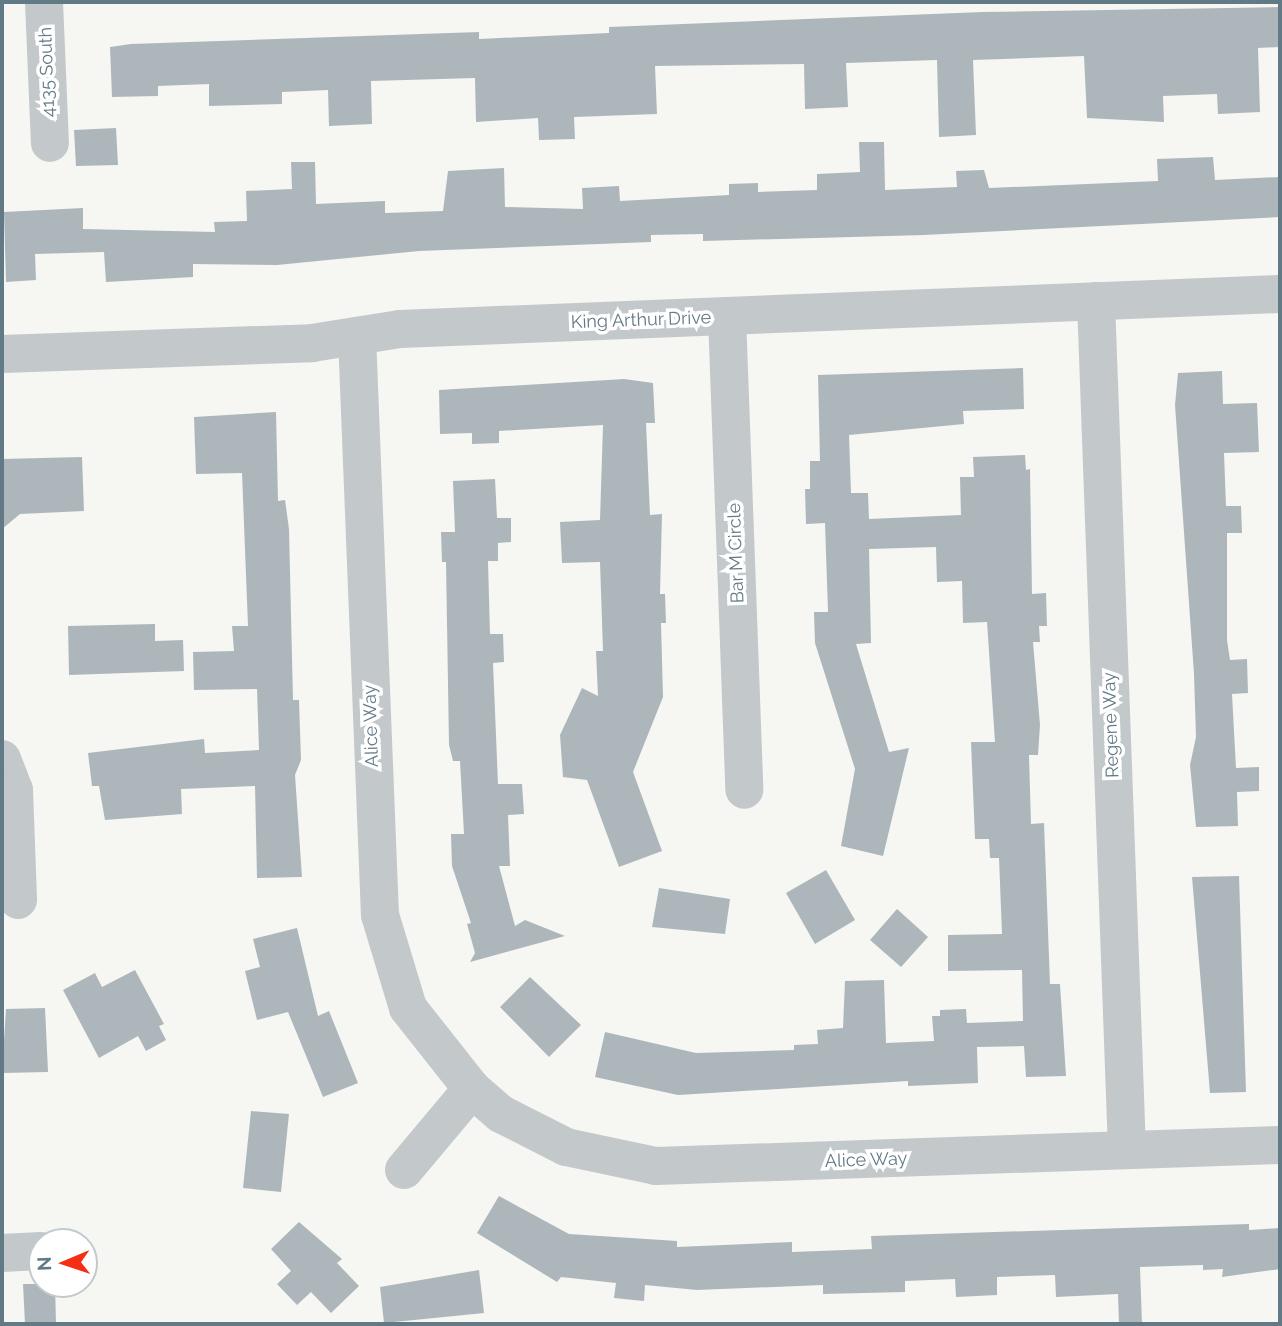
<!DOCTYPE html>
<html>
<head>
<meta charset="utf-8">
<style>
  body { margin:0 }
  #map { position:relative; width:1282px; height:1326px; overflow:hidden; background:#f6f6f2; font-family:Raleway,sans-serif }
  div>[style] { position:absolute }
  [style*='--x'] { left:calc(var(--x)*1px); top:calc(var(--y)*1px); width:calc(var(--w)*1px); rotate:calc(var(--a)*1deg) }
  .building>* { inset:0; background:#adb7bb }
  .minor>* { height:38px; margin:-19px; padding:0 19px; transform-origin:19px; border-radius:19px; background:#c3c8cb }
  span { translate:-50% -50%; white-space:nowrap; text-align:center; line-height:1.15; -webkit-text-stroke:7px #fff; paint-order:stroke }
  .street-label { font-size:18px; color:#627a86 }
  .frame { position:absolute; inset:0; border:4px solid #627a86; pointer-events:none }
  .north { position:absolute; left:28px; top:1228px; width:70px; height:70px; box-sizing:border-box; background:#fff; border:2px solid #c0cacf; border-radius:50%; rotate:268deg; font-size:19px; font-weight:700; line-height:28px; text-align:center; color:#627a86 }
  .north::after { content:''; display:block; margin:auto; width:24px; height:32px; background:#f43014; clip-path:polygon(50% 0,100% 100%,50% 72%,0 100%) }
</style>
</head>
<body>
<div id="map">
  <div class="building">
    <i style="clip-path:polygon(1280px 7px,1280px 47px,1258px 48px,1260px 112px,1218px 114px,1217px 94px,1163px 96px,1164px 122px,1087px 118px,1084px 56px,973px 60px,976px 135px,939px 137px,937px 60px,846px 63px,848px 107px,805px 109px,804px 64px,655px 66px,657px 114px,574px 117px,575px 139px,539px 140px,538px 118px,476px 122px,475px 78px,371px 81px,372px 124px,329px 126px,328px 90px,282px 92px,282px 104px,209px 106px,209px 84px,158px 86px,158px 96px,112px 97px,110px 47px,131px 44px,479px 32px,479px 39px,609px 33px,609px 27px,983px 12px)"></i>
    <i style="clip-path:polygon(116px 128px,118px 165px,76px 166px,74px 130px)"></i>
    <i style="clip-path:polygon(859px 142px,884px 142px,885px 190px,957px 187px,956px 171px,984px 170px,989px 188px,1158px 181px,1157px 159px,1213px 157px,1215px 180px,1280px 177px,1280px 217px,924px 235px,703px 241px,703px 234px,651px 235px,651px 242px,419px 251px,277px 265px,193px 264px,193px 277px,106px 282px,104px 252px,35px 254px,36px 280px,6px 282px,4px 212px,83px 208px,83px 229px,215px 232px,214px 222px,247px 221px,246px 191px,292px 189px,291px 162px,315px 162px,316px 204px,385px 201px,385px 213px,443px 211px,448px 171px,504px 168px,505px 207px,583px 209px,582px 188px,619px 186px,620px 201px,729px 195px,729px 184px,758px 183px,758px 192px,817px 190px,817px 174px,860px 172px)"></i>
    <i style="clip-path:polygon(1023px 368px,1024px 409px,963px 411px,964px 424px,849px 435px,851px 493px,868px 493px,869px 519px,961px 515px,960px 477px,974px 477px,973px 457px,1025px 455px,1026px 470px,1030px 469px,1032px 594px,1046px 593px,1047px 626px,1039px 626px,1040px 642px,1033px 642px,1040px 725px,1038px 755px,1029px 755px,1031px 824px,1044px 823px,1050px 984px,1060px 984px,1066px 1076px,1026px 1077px,1024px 1046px,977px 1047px,978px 1083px,908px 1086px,908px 1081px,678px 1095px,595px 1077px,605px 1032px,696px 1053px,794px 1050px,794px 1045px,818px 1044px,817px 1030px,843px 1028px,845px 981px,884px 980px,886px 1043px,934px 1041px,932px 1016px,940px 1016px,940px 1010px,966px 1009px,967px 1023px,1023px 1021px,1022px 970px,948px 971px,948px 935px,1002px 934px,999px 858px,990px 858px,989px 839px,975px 839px,971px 742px,995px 742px,987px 622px,963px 623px,962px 581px,937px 582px,936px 547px,869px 549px,871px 643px,856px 644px,889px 752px,909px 748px,883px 856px,841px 846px,855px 769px,815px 643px,814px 612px,828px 612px,825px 523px,806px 524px,805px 489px,810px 489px,810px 461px,820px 461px,818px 375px)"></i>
    <i style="clip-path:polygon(1222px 371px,1223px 404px,1257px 403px,1259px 452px,1224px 453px,1226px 506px,1241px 506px,1242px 533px,1227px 533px,1227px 640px,1230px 660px,1247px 659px,1248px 693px,1232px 694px,1236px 768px,1259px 767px,1259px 791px,1237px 792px,1238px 826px,1196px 827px,1190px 765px,1196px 737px,1194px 674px,1175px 405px,1178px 373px)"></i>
    <i style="clip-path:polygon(624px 379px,653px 383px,655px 423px,646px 423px,650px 515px,662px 514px,660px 594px,665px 594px,666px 623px,661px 623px,663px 697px,633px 772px,662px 851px,619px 867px,587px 780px,563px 777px,560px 735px,582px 688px,598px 696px,596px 651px,603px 651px,600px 562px,562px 563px,560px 522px,600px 520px,603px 425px,499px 431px,499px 443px,472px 444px,472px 433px,440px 434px,439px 390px)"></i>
    <i style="clip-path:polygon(276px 412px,278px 501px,285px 500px,289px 529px,293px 700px,299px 700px,301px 760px,295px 775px,302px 877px,257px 878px,255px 786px,181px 789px,182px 814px,105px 820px,99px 786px,92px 786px,88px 753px,204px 739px,205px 753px,259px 750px,257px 689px,194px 690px,193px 652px,234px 651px,232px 626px,248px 626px,242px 473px,196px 474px,194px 417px)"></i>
    <i style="clip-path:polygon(82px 457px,84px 511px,20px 514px,2px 529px,2px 459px)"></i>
    <i style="clip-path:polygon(495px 479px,497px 518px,511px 518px,511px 542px,498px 543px,498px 561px,488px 561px,490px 634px,503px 634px,504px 662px,493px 663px,498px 784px,522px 784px,524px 814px,508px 815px,510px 866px,499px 866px,515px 926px,525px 920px,565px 936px,470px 962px,475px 953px,467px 924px,471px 923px,452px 866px,451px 834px,464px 834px,460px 761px,453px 761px,449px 745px,446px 562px,442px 562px,441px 532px,455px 532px,453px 481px)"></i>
    <i style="clip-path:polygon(155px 624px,155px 641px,183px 640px,184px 671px,69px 675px,68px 626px)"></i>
    <i style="clip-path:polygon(826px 870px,855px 920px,815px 944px,786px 893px)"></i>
    <i style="clip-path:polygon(1239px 876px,1246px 1092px,1210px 1093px,1192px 877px)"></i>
    <i style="clip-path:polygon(659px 888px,730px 899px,725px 934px,652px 927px)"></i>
    <i style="clip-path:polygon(897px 909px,928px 937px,901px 967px,870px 940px)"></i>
    <i style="clip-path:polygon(297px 928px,318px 1016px,329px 1011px,358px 1083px,323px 1097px,288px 1012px,257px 1020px,245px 971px,260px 967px,253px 939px)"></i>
    <i style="clip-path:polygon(135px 970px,164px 1024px,159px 1026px,166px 1040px,146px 1051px,138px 1036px,99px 1058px,63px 990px,95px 973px,102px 987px)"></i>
    <i style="clip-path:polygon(530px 977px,581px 1025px,549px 1057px,500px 1007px)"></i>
    <i style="clip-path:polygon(45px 1008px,48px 1072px,2px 1073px,6px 1009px)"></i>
    <i style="clip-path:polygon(251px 1111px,289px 1114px,281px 1192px,243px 1188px)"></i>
    <i style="clip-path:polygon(499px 1196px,569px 1234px,677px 1241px,677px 1247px,792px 1242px,792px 1252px,872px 1249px,871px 1236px,1249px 1224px,1249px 1230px,1280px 1228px,1280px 1269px,1222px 1277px,1223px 1269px,1203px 1270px,1203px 1265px,1140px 1267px,1142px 1324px,1119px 1324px,1118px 1294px,1056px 1297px,1055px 1275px,997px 1277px,997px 1295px,956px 1297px,955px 1279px,905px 1281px,905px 1292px,823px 1294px,823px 1285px,697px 1290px,645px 1285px,644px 1301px,614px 1298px,616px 1283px,561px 1277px,557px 1282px,477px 1233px)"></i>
    <i style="clip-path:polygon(299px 1222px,342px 1259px,337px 1263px,359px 1286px,331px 1313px,311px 1292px,297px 1305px,277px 1284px,291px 1271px,271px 1249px)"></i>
    <i style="clip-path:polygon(479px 1270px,484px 1313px,384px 1323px,380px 1287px)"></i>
    <i style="clip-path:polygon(23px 1284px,55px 1284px,56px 1324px,25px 1324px)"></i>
  </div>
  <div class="minor">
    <i style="--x:44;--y:2;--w:141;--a:87.6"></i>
    <i style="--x:1096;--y:301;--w:849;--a:87.91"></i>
    <i style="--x:727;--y:316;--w:474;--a:87.9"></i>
    <i style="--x:357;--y:336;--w:579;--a:87.73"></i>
    <i style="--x:380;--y:915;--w:97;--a:73.2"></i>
    <i style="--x:408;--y:1008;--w:103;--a:51.7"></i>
    <i style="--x:472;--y:1089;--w:38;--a:41"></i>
    <i style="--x:501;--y:1114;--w:73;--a:26.9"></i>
    <i style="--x:566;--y:1147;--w:92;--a:11.9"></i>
    <i style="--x:656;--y:1166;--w:624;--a:-1.93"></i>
    <i style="--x:2;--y:354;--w:310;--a:-2"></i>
    <i style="--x:312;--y:343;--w:89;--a:-9"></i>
    <i style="--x:400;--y:329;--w:881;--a:-2.28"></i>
    <i style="--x:2;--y:759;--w:33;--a:69"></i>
    <i style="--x:14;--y:790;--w:110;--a:87.9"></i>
    <i style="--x:404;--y:1170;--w:106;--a:-50"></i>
    <i style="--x:2;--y:1253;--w:39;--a:-3"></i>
  </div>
  <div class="street-label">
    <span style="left:47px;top:72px;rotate:-92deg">4135 South</span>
    <span style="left:641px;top:320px;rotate:-2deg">King Arthur Drive</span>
    <span style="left:736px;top:553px;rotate:-92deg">Bar M Circle</span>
    <span style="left:1111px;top:725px;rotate:-92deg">Regene Way</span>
    <span style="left:371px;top:726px;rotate:-92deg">Alice Way</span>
    <span style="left:866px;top:1160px;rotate:-2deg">Alice Way</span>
  </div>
  <div class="frame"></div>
  <div class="north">N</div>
</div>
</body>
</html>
